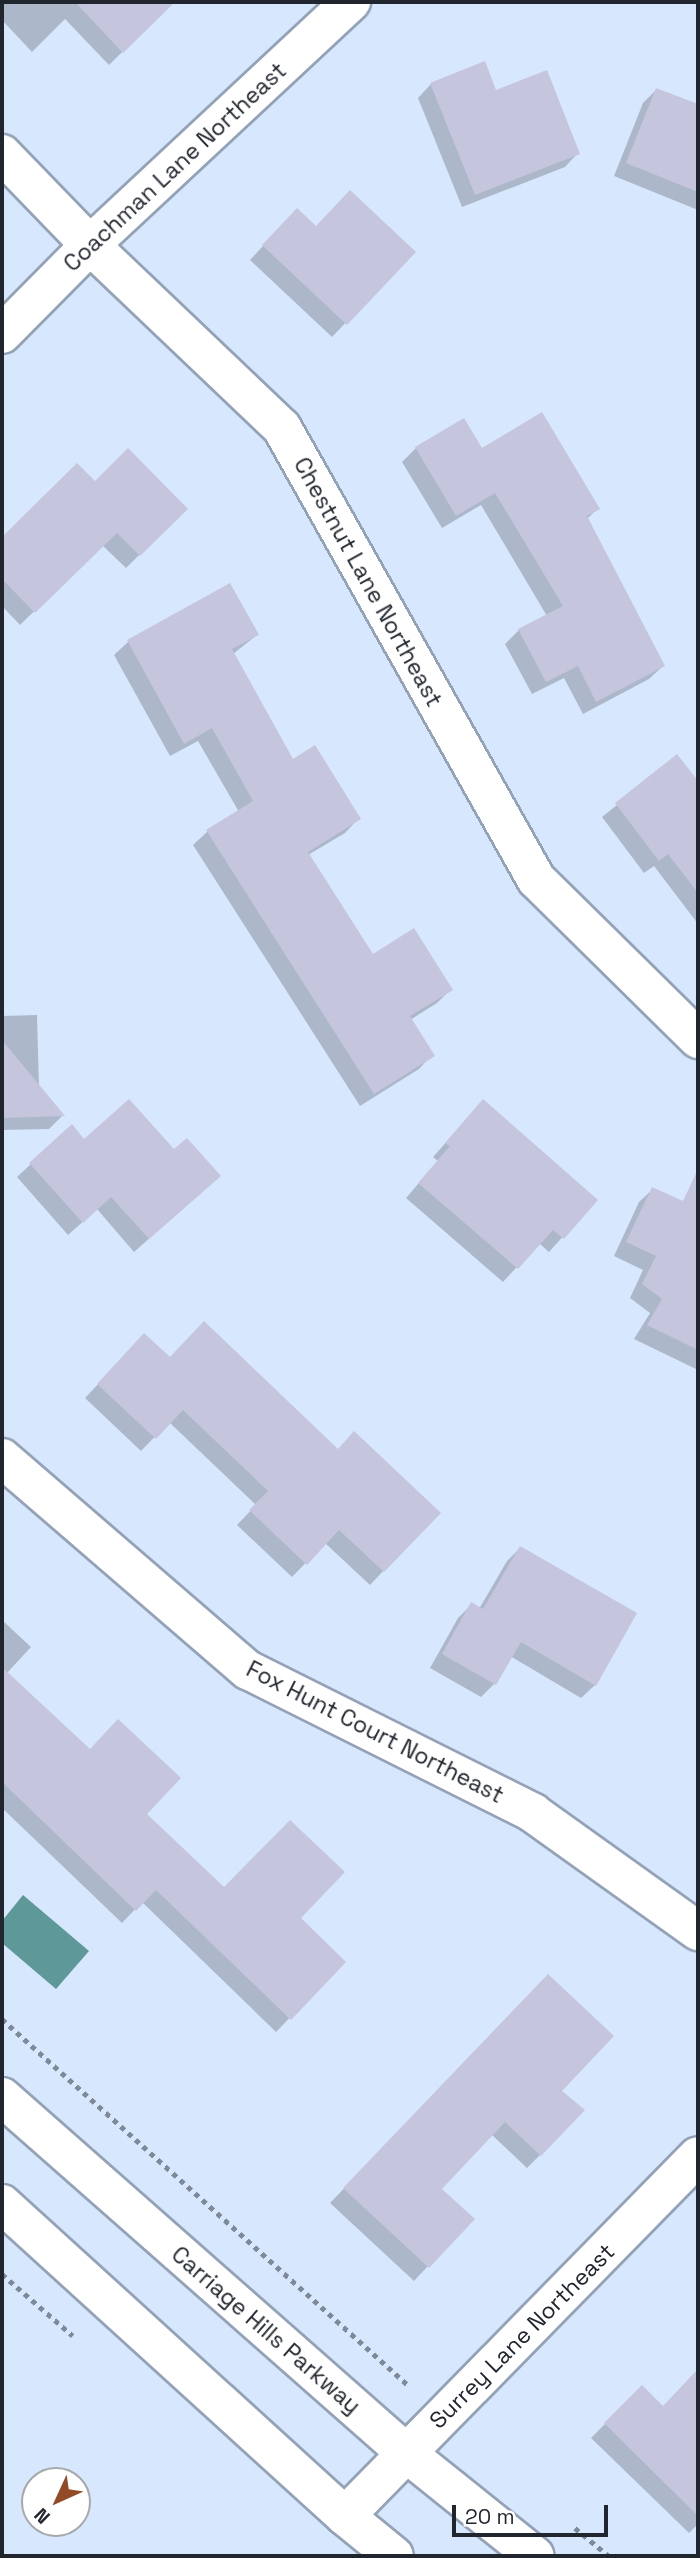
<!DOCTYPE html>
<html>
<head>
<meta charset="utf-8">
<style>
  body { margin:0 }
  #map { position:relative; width:700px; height:2558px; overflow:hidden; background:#d7e7fd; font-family:"Space Grotesk",sans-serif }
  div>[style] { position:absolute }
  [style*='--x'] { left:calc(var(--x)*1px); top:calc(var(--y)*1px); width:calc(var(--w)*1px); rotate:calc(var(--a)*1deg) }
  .water>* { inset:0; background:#5f9899 }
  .shadow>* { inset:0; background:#0003 }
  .building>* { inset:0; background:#c5c5dd }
  .path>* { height:4.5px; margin-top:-2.25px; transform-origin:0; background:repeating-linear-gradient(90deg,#7f8a99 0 5px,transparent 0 10px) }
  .roads { filter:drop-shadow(2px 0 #94a2b7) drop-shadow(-2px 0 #94a2b7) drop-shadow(0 2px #94a2b7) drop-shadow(0 -2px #94a2b7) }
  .minor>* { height:38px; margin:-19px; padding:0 19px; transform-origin:19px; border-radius:19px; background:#fff }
  .tertiary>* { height:38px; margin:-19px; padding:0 19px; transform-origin:19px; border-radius:19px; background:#fff }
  span { translate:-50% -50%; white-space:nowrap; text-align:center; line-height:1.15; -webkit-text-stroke:5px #fff; paint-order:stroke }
  .street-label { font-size:23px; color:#21262e }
  .frame { position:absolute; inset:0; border:4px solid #21262e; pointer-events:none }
  .north { position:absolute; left:21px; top:2467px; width:70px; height:70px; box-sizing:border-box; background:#fff; border:2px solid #a6a8ab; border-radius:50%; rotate:225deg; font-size:19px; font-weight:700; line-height:28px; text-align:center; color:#21262e }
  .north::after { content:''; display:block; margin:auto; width:24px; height:32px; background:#924a27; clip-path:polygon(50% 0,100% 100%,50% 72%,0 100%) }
  .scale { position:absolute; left:452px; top:2505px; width:156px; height:32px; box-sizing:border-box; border:4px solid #21262e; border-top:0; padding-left:9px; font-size:21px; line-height:24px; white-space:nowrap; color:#21262e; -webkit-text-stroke:5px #fff; paint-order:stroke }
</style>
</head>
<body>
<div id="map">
  <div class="water">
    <i style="clip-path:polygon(23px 1895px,89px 1951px,56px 1989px,2px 1943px,2px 1921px)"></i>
  </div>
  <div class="shadow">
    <i style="clip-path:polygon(2px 2px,173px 2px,109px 65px,65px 19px,32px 52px,2px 20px)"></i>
    <i style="clip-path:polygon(431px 84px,495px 93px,578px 153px,565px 167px,462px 207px,418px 98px)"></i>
    <i style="clip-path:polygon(656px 90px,698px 106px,698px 210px,614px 176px,643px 103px)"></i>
    <i style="clip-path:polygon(283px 224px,316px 228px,413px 252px,332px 337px,250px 260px)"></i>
    <i style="clip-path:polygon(416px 448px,481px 450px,598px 508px,586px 520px,663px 666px,649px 679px,583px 714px,564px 678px,532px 694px,505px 644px,519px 630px,547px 616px,481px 505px,442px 528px,402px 462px)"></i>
    <i style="clip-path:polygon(77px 465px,95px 483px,186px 509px,126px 568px,102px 545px,20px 625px,2px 606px,2px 539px)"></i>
    <i style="clip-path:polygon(229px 585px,257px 635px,233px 654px,292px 761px,358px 819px,345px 833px,308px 855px,372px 956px,451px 989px,437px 1003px,410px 1020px,432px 1055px,419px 1069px,360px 1106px,193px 845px,207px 832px,239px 812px,198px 741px,170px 756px,114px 655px,128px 642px)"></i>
    <i style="clip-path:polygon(677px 757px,698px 784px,698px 924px,654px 866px,644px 873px,602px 817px)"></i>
    <i style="clip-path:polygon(37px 1015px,39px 1087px,62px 1116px,49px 1129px,2px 1130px,2px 1016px)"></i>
    <i style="clip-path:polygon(483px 1101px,596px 1200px,549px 1252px,539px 1243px,503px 1282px,406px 1198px,438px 1161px,433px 1157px)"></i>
    <i style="clip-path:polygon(84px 1142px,205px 1189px,134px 1252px,97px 1209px,68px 1235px,17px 1177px,31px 1164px)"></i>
    <i style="clip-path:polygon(653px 1189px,698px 1210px,698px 1370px,634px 1339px,650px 1313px,630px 1298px,643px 1270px,614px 1256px,639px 1202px)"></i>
    <i style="clip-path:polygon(131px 1349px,170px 1359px,337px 1451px,438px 1513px,370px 1585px,325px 1543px,292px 1577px,237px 1525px,256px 1505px,169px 1422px,141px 1451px,85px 1398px)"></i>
    <i style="clip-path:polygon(520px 1548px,595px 1685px,581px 1698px,510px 1656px,494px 1684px,481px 1697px,430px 1668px,458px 1618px,472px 1604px,479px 1609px,507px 1561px)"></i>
    <i style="clip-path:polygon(2px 1620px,31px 1647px,6px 1674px,144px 1814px,224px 1890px,298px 1918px,344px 1962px,276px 2032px,142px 1902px,122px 1923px,2px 1808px)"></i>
    <i style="clip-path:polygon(535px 1990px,560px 2091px,540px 2155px,527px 2168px,491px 2134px,440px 2189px,472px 2219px,414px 2281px,330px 2203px)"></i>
    <i style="clip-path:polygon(698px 2371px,698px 2524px,689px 2533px,591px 2438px,642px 2387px,663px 2408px)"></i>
  </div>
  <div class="building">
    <i style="clip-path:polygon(75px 2px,175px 2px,123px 53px)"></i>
    <i style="clip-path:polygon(485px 61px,496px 90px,547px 70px,580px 154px,475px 195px,430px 83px)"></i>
    <i style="clip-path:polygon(656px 88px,698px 104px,698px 192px,626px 163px)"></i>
    <i style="clip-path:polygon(350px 190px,416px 252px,347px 325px,262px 245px,297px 208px,316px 226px)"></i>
    <i style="clip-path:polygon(542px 412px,600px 509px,587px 516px,665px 666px,596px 702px,578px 666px,546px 682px,518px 629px,563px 606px,495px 493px,456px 516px,415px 447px,464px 418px,482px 448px)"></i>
    <i style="clip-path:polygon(128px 448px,188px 509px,140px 556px,117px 533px,35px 613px,2px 579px,2px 537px,77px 463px,95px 481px)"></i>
    <i style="clip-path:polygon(230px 583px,259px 635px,232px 649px,293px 759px,315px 745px,361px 819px,308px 852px,373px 954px,414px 928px,453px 990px,410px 1016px,435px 1056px,374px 1094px,206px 830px,253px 801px,212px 728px,184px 744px,127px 640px)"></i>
    <i style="clip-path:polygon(677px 754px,698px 781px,698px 893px,668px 854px,659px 861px,615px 803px)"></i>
    <i style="clip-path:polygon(2px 1040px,65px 1116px,2px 1118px)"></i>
    <i style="clip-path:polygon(129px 1099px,174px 1149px,187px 1138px,221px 1176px,149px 1239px,111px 1197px,83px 1223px,29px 1163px,72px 1124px,84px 1139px)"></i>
    <i style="clip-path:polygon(483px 1099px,598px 1200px,564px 1239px,553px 1230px,518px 1269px,418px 1183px,450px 1146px,445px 1143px)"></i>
    <i style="clip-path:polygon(698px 1169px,698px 1350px,647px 1325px,662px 1299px,642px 1284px,656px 1256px,626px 1242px,652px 1187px,683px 1201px)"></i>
    <i style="clip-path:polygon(204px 1321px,338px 1449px,354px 1431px,441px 1513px,384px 1572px,339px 1530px,307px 1565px,249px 1510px,268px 1491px,183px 1410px,156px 1439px,97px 1384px,144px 1333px,170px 1357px)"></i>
    <i style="clip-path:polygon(520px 1546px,637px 1613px,596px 1686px,521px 1642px,496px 1685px,442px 1654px,471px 1602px,483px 1609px)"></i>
    <i style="clip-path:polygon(2px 1667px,90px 1749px,118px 1719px,181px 1778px,147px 1814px,224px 1887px,290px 1820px,345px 1872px,301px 1918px,346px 1962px,291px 2020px,156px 1890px,136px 1911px,2px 1782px)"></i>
    <i style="clip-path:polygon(548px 1974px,614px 2036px,562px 2091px,585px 2110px,541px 2156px,505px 2122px,442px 2189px,475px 2219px,429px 2268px,343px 2188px)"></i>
    <i style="clip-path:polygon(698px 2369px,698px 2516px,604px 2423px,642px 2385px,663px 2406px)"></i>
  </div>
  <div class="path">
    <i style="--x:2;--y:2019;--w:548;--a:42.04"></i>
    <i style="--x:2;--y:2274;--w:94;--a:41.1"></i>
    <i style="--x:575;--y:2528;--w:44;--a:39.5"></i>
  </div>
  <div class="roads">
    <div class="minor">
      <i style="--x:2;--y:154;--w:127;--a:46"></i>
      <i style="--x:90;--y:245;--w:265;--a:43.6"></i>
      <i style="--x:282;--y:428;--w:518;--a:60.61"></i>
      <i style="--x:536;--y:879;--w:228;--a:44.6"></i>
      <i style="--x:2;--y:334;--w:125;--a:-45.3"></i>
      <i style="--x:90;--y:245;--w:357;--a:-43"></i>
      <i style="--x:2;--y:1458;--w:325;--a:40.8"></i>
      <i style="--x:248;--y:1670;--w:319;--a:26.6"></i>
      <i style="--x:533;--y:1813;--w:203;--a:35.6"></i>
      <i style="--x:345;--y:2516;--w:504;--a:-45.56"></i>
    </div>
    <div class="tertiary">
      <i style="--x:2;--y:2097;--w:537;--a:41.38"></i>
      <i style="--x:405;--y:2452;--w:166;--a:38.7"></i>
      <i style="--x:2;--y:2204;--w:464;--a:42.3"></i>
      <i style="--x:345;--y:2516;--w:63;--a:39.2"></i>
    </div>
  </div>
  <div class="street-label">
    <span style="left:175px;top:167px;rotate:-43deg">Coachman Lane Northeast</span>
    <span style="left:368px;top:582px;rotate:61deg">Chestnut Lane Northeast</span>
    <span style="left:375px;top:1732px;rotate:27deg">Fox Hunt Court Northeast</span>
    <span style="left:266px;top:2330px;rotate:41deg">Carriage Hills Parkway</span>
    <span style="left:522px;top:2336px;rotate:-45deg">Surrey Lane Northeast</span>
  </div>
  <div class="frame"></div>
  <div class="north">N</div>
  <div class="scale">20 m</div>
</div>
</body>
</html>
